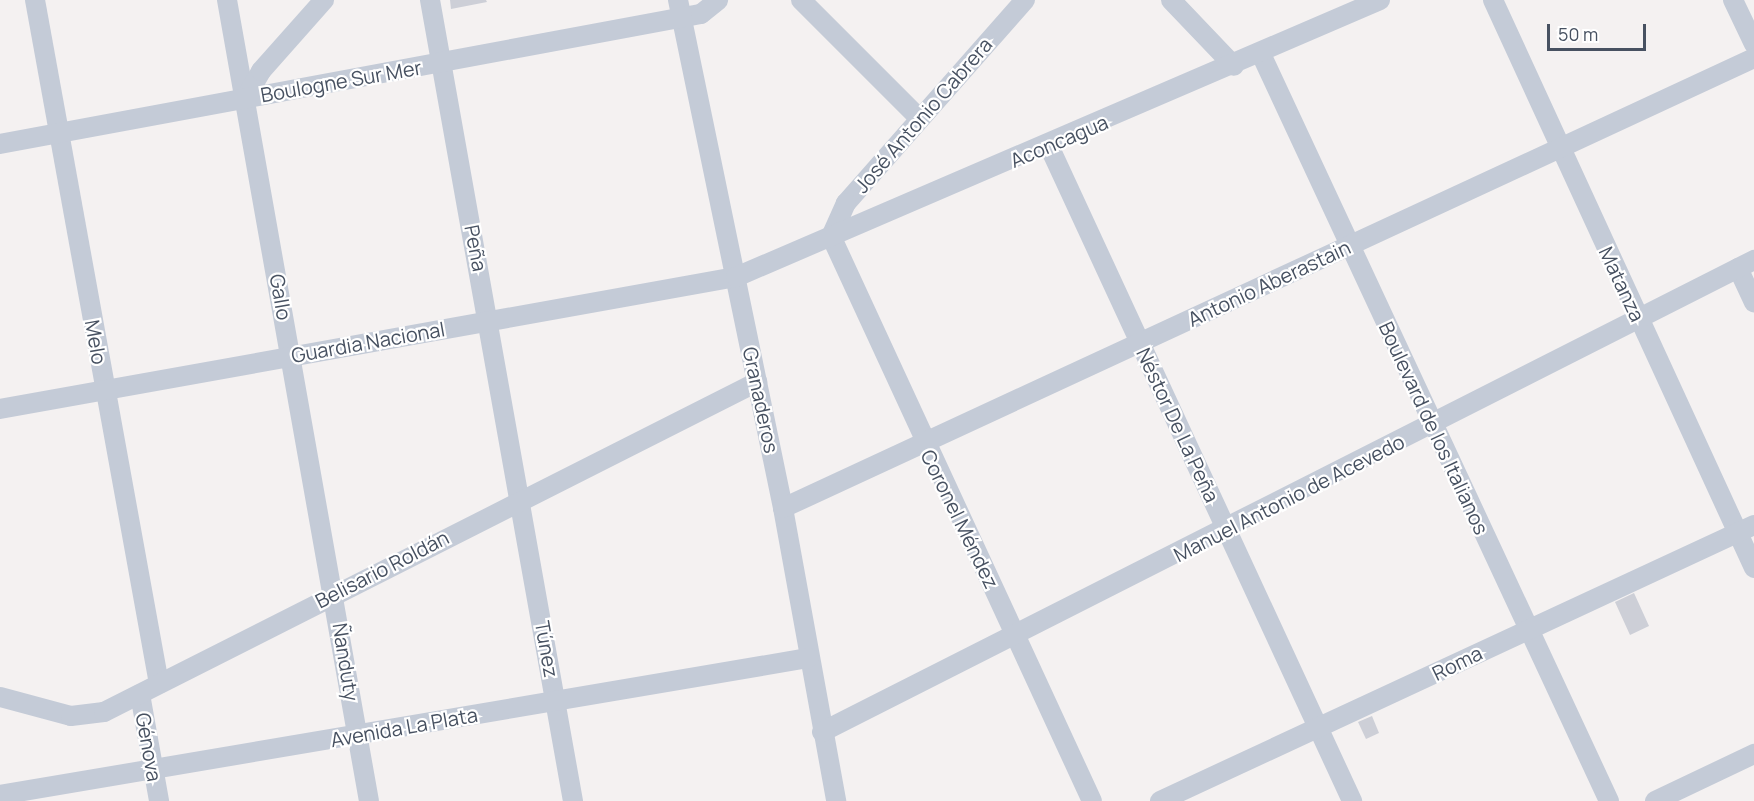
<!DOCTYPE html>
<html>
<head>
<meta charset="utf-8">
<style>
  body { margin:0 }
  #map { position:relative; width:1754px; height:801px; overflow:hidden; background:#f4f1f1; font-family:Manrope,sans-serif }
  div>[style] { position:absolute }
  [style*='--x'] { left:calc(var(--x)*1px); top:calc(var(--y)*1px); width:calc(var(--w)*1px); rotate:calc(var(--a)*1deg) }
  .building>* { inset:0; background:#cdcfd7 }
  .minor>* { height:20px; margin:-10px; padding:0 10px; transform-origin:10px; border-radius:10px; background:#c4cbd7 }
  span { translate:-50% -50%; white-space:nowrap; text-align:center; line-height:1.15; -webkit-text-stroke:4.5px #fff; paint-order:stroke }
  .street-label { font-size:20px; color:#475161 }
  .scale { position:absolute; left:1547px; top:24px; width:99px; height:27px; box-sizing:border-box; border:3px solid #475161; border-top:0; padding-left:8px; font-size:18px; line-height:21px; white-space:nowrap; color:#475161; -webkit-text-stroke:4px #fff; paint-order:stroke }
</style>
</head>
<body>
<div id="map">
  <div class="building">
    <i style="clip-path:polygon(450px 0,486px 0,487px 2px,451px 9px)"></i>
    <i style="clip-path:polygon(1634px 593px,1649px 626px,1630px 635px,1615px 602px)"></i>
    <i style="clip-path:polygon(1372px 716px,1379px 733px,1366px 739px,1358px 722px)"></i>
  </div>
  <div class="minor">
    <i style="--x:35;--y:0;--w:695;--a:79.72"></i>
    <i style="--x:227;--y:0;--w:813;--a:79.95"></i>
    <i style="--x:430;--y:0;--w:814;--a:79.88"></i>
    <i style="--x:678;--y:0;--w:519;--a:78.32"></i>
    <i style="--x:783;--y:508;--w:298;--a:79.7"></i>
    <i style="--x:801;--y:0;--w:168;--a:45"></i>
    <i style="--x:1025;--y:0;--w:271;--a:131.4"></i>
    <i style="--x:846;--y:203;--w:36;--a:114"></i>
    <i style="--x:831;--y:236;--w:622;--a:65.21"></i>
    <i style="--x:1171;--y:0;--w:91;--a:46.3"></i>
    <i style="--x:1493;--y:0;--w:625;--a:65.32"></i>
    <i style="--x:1733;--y:0;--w:49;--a:64.5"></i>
    <i style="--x:1261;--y:54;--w:824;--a:65.02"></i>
    <i style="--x:245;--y:99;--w:32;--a:-60"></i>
    <i style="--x:261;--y:71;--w:95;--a:-48.4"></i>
    <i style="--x:0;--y:144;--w:713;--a:-10.51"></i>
    <i style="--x:701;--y:14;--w:22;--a:-39"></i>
    <i style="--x:1049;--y:146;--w:722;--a:65.17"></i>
    <i style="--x:1738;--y:268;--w:38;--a:65"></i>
    <i style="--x:0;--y:409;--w:748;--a:-10.17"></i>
    <i style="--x:736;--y:277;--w:701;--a:-23.27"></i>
    <i style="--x:783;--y:508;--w:1070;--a:-24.86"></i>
    <i style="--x:140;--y:694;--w:109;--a:79.9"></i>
    <i style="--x:0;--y:697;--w:73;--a:15"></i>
    <i style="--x:71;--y:716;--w:33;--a:-7"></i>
    <i style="--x:104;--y:712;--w:732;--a:-26.81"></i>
    <i style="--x:822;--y:732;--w:1045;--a:-26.86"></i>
    <i style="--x:0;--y:795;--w:820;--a:-9.62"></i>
    <i style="--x:1160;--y:801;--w:655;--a:-24.92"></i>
    <i style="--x:1655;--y:801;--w:110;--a:-25.4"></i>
  </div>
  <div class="street-label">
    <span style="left:341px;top:81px;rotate:-10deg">Boulogne Sur Mer</span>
    <span style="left:923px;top:115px;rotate:-49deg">José Antonio Cabrera</span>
    <span style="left:1059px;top:141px;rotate:-23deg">Aconcagua</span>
    <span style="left:476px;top:248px;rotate:79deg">Peña</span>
    <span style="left:1269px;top:283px;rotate:-25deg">Antonio Aberastain</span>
    <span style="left:1622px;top:284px;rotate:65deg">Matanza</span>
    <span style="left:281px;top:297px;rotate:80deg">Gallo</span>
    <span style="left:96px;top:342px;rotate:80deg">Melo</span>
    <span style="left:368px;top:342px;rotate:-10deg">Guardia Nacional</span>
    <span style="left:761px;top:400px;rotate:78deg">Granaderos</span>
    <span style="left:1178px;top:425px;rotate:65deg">Néstor De La Peña</span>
    <span style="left:1434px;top:428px;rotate:65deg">Boulevard de los Italianos</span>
    <span style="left:1289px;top:498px;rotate:-27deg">Manuel Antonio de Acevedo</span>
    <span style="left:960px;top:519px;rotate:64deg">Coronel Méndez</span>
    <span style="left:382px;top:569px;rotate:-27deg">Belisario Roldán</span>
    <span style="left:547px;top:649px;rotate:80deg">Túnez</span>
    <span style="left:346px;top:662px;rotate:81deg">Ñanduty</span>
    <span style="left:1457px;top:663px;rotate:-26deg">Roma</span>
    <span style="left:404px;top:727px;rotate:-10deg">Avenida La Plata</span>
    <span style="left:149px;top:747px;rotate:80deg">Génova</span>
  </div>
  <div class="scale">50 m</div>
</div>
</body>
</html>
